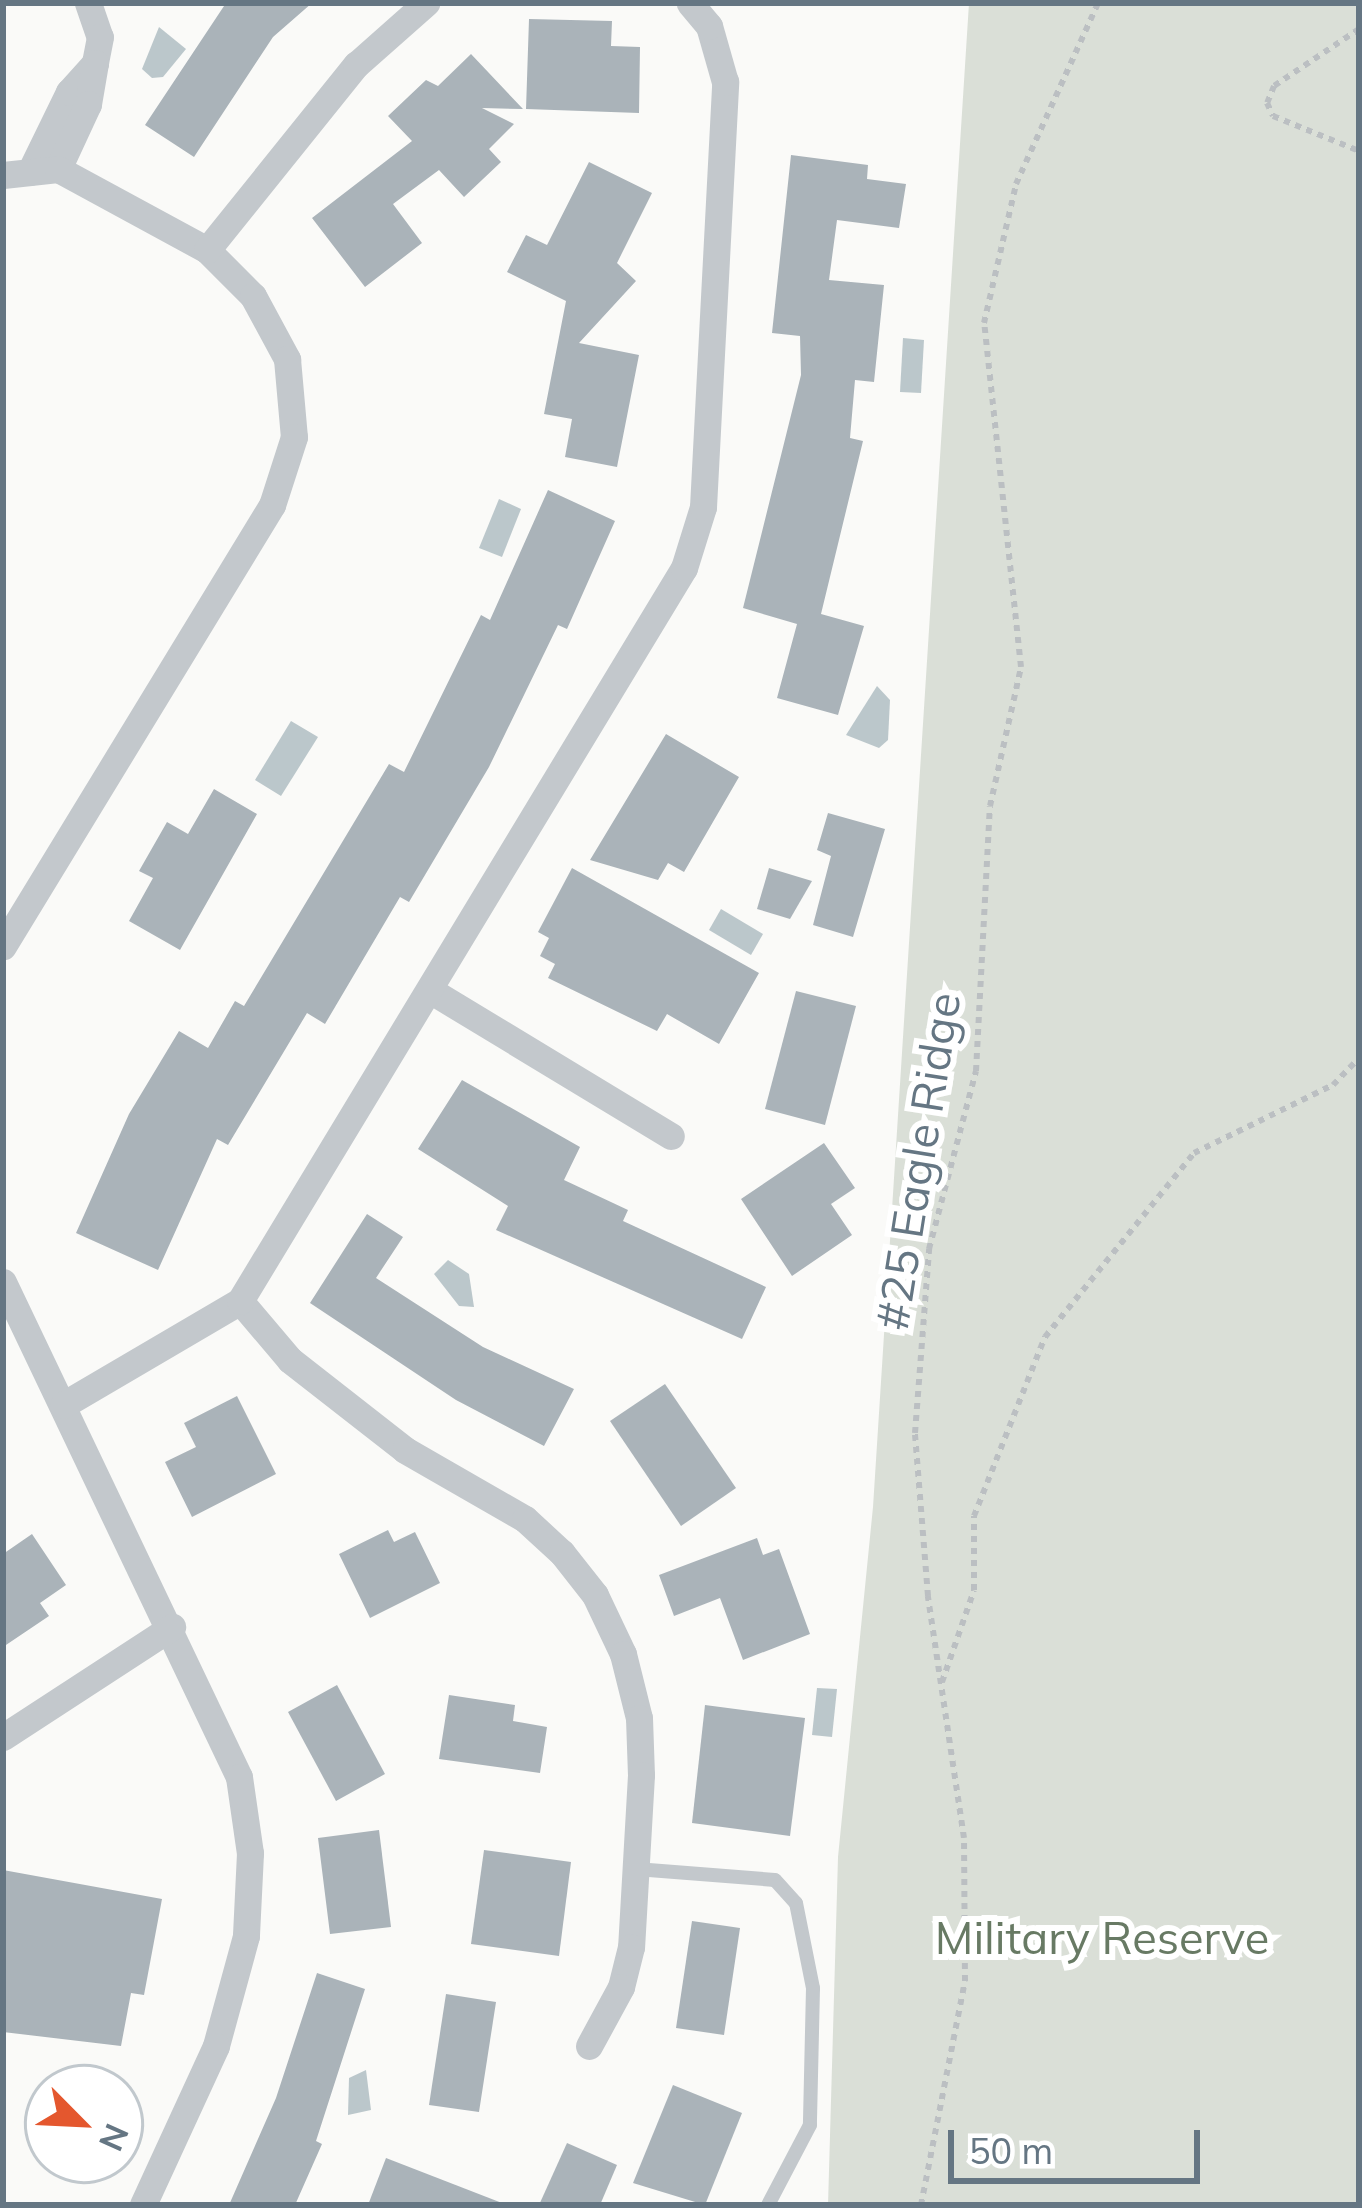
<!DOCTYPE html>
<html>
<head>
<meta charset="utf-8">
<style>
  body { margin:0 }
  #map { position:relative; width:1362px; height:2208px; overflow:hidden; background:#fafaf8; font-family:Mulish,sans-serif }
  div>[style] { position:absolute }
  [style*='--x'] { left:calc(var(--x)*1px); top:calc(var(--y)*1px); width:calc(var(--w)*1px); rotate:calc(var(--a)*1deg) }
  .green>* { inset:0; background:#dadfd7 }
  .water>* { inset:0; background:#bbc7cb }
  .building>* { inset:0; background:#aab3b9 }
  .path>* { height:6px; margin-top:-3px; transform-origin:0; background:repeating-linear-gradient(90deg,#bbbfc2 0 6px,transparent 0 12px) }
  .service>* { height:14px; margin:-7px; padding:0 7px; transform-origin:7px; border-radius:7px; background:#c3c8cc }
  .minor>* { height:27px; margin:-13.5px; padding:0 13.5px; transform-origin:13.5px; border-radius:13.5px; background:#c3c8cc }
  span { translate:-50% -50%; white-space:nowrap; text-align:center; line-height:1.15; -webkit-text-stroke:12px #fff; paint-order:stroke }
  .street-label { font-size:45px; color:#657683 }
  .park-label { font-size:45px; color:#687a64 }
  .frame { position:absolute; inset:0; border:6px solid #657683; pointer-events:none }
  .north { position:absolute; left:24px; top:2064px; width:120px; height:120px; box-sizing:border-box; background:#fff; border:3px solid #c1c8cd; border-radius:50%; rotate:114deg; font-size:33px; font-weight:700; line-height:48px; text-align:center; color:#657683 }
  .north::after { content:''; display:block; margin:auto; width:42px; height:54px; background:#e4572e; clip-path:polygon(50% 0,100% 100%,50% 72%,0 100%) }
  .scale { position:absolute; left:948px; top:2130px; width:252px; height:54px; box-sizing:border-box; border:6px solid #657683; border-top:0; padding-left:15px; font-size:36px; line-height:42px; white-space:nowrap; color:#657683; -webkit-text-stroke:9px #fff; paint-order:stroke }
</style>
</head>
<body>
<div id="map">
  <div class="green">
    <i style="clip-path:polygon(969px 3px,1359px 3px,1359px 2205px,828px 2205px,838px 1857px,873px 1507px)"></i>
  </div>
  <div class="water">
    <i style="clip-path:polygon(159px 27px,186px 49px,163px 77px,152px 78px,142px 69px)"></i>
    <i style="clip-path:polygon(903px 338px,924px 340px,921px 393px,900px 392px)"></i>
    <i style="clip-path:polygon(499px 499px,521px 509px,502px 557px,479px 548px)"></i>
    <i style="clip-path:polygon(877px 686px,890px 700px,888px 740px,879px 748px,846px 735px)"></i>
    <i style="clip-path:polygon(291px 721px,318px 737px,281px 796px,255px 780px)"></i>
    <i style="clip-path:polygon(721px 909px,763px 934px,751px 955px,709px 930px)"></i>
    <i style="clip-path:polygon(448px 1260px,469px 1274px,474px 1307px,459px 1306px,434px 1274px)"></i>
    <i style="clip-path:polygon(817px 1688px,837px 1689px,832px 1737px,812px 1735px)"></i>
    <i style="clip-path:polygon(366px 2070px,371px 2110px,348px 2115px,349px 2078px)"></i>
  </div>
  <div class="building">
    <i style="clip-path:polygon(226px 3px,312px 3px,273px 37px,194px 157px,145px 125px)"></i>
    <i style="clip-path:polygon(529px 19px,612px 21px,611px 46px,640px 47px,639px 113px,526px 109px)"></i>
    <i style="clip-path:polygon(471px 54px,523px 109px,482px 108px,514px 124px,489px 149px,501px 162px,464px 197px,439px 170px,393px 204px,422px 243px,365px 287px,312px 218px,412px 141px,388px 116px,426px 80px,438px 86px)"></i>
    <i style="clip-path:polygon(791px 155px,868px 165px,867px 179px,906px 184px,899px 228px,837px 220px,829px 280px,884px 285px,874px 382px,855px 380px,850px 438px,863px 441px,821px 614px,864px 626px,838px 715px,777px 698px,797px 624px,743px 608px,801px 375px,800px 336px,772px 333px)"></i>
    <i style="clip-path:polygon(589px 162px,652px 193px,617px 263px,636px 281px,579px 343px,639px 355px,617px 467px,565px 457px,572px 419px,544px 414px,566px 301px,507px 272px,526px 235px,547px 245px)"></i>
    <i style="clip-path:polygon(548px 490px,615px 521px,567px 629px,558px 625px,489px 767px,409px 902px,400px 897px,325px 1024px,307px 1013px,228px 1145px,217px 1139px,158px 1270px,76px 1233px,129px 1114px,179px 1031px,208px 1048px,235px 1001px,244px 1006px,389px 764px,404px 772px,481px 615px,490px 620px)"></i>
    <i style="clip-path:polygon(666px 734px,739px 777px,684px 872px,668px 863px,658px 880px,590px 860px)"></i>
    <i style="clip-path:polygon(214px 789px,257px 814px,180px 950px,129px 921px,153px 878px,139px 871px,167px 822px,188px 834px)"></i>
    <i style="clip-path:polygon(828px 813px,885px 829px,853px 937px,813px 925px,831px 856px,817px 850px)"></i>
    <i style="clip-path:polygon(572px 868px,759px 973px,719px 1044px,667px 1014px,657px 1031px,548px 978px,555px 964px,540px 956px,549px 938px,538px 932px)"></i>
    <i style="clip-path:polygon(769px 868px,812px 881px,790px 919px,757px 909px)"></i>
    <i style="clip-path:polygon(796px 991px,856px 1006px,825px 1125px,765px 1109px)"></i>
    <i style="clip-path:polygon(462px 1080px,580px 1147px,564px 1180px,628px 1210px,623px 1221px,766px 1287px,742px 1339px,496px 1230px,508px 1206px,418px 1149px)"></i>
    <i style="clip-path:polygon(824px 1143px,855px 1188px,831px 1204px,852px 1235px,792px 1276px,741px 1199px)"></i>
    <i style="clip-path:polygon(367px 1214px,403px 1237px,376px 1278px,483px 1347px,574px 1389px,544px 1446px,456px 1400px,310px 1303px)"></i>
    <i style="clip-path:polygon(665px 1384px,736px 1488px,681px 1526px,610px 1421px)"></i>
    <i style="clip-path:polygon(237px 1396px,276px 1474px,192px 1517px,165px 1462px,196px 1447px,184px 1423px)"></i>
    <i style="clip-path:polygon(388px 1530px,394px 1542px,415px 1532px,440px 1583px,370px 1618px,339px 1554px)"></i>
    <i style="clip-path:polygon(32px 1534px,66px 1585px,40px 1603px,49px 1616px,3px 1647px,3px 1554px)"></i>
    <i style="clip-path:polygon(757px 1538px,763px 1555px,779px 1549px,810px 1634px,743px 1660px,720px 1598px,674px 1616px,659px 1575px)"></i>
    <i style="clip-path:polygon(337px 1685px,385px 1774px,336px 1801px,288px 1712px)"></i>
    <i style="clip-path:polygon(449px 1695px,515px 1705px,513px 1721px,547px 1727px,540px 1773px,439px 1759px)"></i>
    <i style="clip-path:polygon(705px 1705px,805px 1718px,790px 1836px,692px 1823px)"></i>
    <i style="clip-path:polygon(379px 1830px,391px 1927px,330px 1934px,318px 1838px)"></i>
    <i style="clip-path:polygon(484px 1850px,571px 1862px,559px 1956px,471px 1944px)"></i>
    <i style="clip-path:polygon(3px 1870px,162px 1899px,144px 1995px,131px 1993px,121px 2046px,3px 2032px)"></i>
    <i style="clip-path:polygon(692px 1921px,740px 1928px,724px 2035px,676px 2028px)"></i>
    <i style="clip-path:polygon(317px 1973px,365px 1989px,316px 2141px,322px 2144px,295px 2205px,229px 2205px,276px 2098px)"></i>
    <i style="clip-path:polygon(446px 1994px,496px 2002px,479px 2112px,429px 2105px)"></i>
    <i style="clip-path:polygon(673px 2085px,742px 2113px,705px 2205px,633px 2183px)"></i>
    <i style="clip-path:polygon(567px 2143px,617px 2165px,600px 2205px,539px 2205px)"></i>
    <i style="clip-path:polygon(386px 2158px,502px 2203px,502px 2205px,368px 2205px)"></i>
  </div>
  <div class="path">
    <i style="--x:1359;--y:29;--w:102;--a:146.2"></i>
    <i style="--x:1274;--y:86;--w:18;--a:112"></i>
    <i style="--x:1267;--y:103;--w:14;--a:65"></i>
    <i style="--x:1273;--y:116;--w:93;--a:22.1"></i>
    <i style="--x:942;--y:1682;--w:97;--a:-70.8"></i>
    <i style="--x:974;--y:1590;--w:74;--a:-90"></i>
    <i style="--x:974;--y:1516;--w:193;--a:-68.4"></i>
    <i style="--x:1045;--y:1337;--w:237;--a:-51"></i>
    <i style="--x:1194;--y:1153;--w:155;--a:-26.1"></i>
    <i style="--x:1333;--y:1085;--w:37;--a:-46"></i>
    <i style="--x:921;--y:2205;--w:228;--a:-78.9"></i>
    <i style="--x:965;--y:1981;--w:143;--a:-90.4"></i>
    <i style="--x:964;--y:1838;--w:245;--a:-98.5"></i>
    <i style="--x:928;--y:1596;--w:164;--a:-94.6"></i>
    <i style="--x:915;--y:1433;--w:185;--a:-85.6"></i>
    <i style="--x:929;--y:1249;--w:184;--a:-75.2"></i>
    <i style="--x:976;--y:1071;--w:265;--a:-87"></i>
    <i style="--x:990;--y:806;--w:142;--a:-77.4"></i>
    <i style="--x:1021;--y:667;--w:346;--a:-96.1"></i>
    <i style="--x:984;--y:323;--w:143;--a:-77"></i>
    <i style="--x:1016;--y:184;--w:199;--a:-65.6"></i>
  </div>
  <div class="service">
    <i style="--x:636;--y:1869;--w:139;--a:4.5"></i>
    <i style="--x:775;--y:1880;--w:31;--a:48"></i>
    <i style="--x:796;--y:1903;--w:87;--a:78.7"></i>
    <i style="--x:813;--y:1988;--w:137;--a:91.3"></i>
    <i style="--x:810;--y:2125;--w:90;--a:117.7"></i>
  </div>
  <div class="minor">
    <i style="--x:88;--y:3;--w:36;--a:71"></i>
    <i style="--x:100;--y:37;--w:26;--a:101"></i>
    <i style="--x:30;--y:172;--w:89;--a:-64"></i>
    <i style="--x:69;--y:92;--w:39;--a:-48"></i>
    <i style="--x:95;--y:63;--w:42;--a:99.7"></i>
    <i style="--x:88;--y:104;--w:72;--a:114.8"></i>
    <i style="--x:3;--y:175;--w:55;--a:-6.2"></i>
    <i style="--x:58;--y:169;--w:170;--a:28.5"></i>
    <i style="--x:207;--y:250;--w:65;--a:45"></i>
    <i style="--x:253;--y:296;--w:72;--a:61.6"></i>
    <i style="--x:287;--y:359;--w:78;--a:84.9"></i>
    <i style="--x:294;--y:437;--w:71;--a:107.9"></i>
    <i style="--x:272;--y:505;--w:517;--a:121.38"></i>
    <i style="--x:207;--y:250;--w:238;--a:-51.2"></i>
    <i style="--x:356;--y:65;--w:94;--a:-41.5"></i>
    <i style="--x:433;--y:992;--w:278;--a:31.2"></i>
    <i style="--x:3;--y:1282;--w:548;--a:64.51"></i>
    <i style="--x:239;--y:1777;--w:77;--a:81.8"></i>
    <i style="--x:250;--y:1853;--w:83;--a:92.8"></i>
    <i style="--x:246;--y:1936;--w:114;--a:105.3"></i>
    <i style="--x:216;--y:2046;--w:175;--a:114.7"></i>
    <i style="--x:240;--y:1301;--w:77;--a:49.7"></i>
    <i style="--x:290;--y:1360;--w:146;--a:38"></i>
    <i style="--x:405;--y:1450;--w:138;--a:29.9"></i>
    <i style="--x:525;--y:1519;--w:50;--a:42.6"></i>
    <i style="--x:562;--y:1553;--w:53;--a:51.8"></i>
    <i style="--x:595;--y:1595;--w:65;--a:64.6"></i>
    <i style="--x:623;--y:1654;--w:66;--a:76"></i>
    <i style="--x:639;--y:1718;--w:57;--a:88"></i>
    <i style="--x:641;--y:1775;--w:172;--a:93.3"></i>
    <i style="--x:631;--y:1947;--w:41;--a:104"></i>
    <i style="--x:621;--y:1987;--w:67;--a:118.5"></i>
    <i style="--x:63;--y:1405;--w:205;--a:-30.4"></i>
    <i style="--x:240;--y:1301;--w:857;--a:-58.8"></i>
    <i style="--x:684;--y:568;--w:64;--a:-72.7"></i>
    <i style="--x:703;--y:507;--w:426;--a:-87"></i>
    <i style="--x:725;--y:82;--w:58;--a:-105.9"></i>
    <i style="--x:709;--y:26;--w:30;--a:-130"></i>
    <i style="--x:3;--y:1737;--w:202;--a:-33.1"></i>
  </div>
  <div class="street-label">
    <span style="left:918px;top:1161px;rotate:-81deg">#25 Eagle Ridge</span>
  </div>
  <div class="park-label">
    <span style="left:1102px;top:1938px">Military Reserve</span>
  </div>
  <div class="frame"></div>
  <div class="north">N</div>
  <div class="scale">50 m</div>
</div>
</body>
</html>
